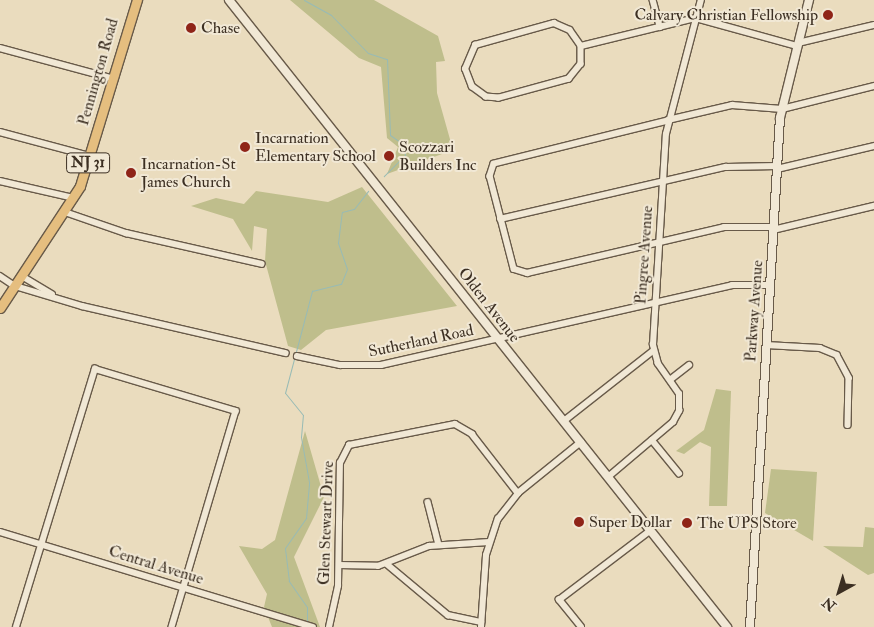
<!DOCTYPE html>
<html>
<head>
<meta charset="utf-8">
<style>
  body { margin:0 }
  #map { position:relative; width:874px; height:627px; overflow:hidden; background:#eadcbe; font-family:"IM FELL Double Pica",serif }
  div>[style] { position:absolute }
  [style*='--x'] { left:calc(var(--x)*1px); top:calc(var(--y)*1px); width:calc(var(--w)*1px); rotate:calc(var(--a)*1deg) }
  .green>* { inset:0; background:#bfbe8c }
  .stream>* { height:1px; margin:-0.5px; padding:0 0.5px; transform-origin:0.5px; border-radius:0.5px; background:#98bbb5 }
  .roads { filter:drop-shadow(1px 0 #685a49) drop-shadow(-1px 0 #685a49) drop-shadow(0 1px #685a49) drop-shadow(0 -1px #685a49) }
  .minor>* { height:5.5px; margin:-2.75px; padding:0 2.75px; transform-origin:2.75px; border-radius:2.75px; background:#f1e8d5 }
  .secondary>* { height:8px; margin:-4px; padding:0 4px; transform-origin:4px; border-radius:4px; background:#f1e8d5 }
  .primary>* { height:9px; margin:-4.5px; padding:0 4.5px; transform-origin:4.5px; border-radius:4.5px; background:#e5be7f }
  .dots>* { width:14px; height:14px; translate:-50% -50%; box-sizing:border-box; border:2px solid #f1e8d5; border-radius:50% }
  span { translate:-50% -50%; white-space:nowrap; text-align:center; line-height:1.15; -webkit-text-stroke:4px #f1e8d5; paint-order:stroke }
  .shield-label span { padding:1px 4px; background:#f1e8d5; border:1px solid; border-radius:4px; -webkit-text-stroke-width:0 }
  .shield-label { font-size:15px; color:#3c2f22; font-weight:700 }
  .poi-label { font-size:16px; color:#3c2f22 }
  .right { translate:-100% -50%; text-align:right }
  .left { translate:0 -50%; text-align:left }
  .street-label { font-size:16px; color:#3c2f22 }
  .north { position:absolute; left:814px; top:567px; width:50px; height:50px; -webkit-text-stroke:4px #f1e8d5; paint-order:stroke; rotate:219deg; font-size:14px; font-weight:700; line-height:20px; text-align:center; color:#3c2f22 }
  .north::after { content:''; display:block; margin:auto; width:18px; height:22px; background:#3c2f22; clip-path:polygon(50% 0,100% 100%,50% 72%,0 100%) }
</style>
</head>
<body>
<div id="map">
  <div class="green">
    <i style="clip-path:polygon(290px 0,374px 0,438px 36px,445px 61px,436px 62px,437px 93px,453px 150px,387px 174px,398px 147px,387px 138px,381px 67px,359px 58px)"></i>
    <i style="clip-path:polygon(362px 187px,457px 306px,326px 330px,301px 350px,288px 346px,265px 261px,267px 229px,254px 226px,252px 251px,233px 219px,191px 206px,216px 198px,244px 204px,256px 191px,328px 202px)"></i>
    <i style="clip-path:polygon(716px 389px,731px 391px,727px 506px,709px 506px,711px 447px,700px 442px,684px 454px,676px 451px,704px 430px)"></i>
    <i style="clip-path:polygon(305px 431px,324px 497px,294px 557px,320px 627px,272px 627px,264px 607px,267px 594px,239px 546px,262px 549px,275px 540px)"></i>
    <i style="clip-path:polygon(771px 469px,817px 472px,813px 541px,765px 513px)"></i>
    <i style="clip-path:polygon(865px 527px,874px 528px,874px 573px,868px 575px,823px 546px,863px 547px)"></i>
  </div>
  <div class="stream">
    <i style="--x:304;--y:0;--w:31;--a:29"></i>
    <i style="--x:331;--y:15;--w:53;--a:45.8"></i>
    <i style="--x:368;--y:53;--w:20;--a:18"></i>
    <i style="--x:387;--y:59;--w:76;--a:87.7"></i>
    <i style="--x:390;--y:135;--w:16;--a:35"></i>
    <i style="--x:403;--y:144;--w:11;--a:80"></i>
    <i style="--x:405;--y:155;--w:30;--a:135"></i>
    <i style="--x:307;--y:624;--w:17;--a:-90"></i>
    <i style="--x:307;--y:607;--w:32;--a:-125"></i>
    <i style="--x:289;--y:581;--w:33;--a:-97"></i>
    <i style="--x:285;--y:548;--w:37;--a:-55"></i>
    <i style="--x:306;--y:518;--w:36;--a:-85"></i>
    <i style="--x:309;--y:482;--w:46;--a:-100.1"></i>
    <i style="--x:301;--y:437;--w:22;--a:-85"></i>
    <i style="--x:303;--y:415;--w:28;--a:-129"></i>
    <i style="--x:285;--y:393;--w:106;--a:-75.2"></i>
    <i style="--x:312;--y:291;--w:30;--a:-14"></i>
    <i style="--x:341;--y:284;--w:16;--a:-68"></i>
    <i style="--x:347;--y:269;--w:28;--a:-109"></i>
    <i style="--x:338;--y:243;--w:31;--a:-83"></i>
    <i style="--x:342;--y:212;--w:12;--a:-14"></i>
    <i style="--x:354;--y:209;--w:23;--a:-52"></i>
  </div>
  <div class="roads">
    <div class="minor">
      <i style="--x:653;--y:0;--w:28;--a:75"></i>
      <i style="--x:554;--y:23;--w:17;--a:24"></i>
      <i style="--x:570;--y:30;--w:19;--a:55"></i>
      <i style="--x:581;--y:46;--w:18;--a:90"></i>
      <i style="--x:581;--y:64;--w:19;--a:129"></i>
      <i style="--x:569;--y:79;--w:73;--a:164.8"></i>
      <i style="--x:499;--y:98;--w:13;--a:-176"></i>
      <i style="--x:486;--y:97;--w:17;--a:-144"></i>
      <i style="--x:472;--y:87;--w:19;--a:-111"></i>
      <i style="--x:465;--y:69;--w:26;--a:-67"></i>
      <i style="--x:475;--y:45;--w:82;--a:-15.6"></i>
      <i style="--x:798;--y:43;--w:78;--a:-13.3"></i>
      <i style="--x:581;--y:46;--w:118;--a:-13.7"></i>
      <i style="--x:696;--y:18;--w:105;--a:15.5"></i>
      <i style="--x:0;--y:48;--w:115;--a:15.1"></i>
      <i style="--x:668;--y:120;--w:66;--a:-13.2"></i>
      <i style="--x:732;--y:105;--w:50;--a:4.6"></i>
      <i style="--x:782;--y:109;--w:95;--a:-14"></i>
      <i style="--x:668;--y:121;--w:179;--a:166.1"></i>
      <i style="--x:494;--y:164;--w:13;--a:108"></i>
      <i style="--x:490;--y:176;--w:96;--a:75.5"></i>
      <i style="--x:514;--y:269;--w:14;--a:17"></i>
      <i style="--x:527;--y:273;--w:202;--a:-13.1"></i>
      <i style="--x:724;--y:227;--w:49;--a:0"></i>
      <i style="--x:0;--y:132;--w:93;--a:14.9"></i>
      <i style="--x:777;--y:169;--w:100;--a:-13.3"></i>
      <i style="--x:0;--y:181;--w:76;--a:12.9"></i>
      <i style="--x:65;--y:212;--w:65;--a:19"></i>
      <i style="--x:126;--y:233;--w:139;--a:12.8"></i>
      <i style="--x:500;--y:219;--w:232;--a:-13"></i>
      <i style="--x:726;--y:167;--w:51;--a:-1.1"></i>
      <i style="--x:773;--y:230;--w:104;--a:-13.4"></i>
      <i style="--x:0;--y:276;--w:18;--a:34"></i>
      <i style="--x:15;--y:286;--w:70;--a:16.6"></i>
      <i style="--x:82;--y:306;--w:209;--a:13"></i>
      <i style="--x:22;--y:276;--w:35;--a:31"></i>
      <i style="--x:766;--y:345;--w:54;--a:3.2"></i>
      <i style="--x:820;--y:348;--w:18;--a:22"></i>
      <i style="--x:837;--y:355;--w:26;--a:62"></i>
      <i style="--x:849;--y:378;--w:47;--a:91.2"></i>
      <i style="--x:297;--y:356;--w:44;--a:11.8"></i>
      <i style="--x:340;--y:365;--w:41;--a:0"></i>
      <i style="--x:381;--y:365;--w:360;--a:-12.8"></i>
      <i style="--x:732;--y:285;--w:38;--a:0"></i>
      <i style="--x:670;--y:380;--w:24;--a:-38"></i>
      <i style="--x:564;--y:421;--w:113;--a:-38.2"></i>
      <i style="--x:652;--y:440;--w:43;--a:50.7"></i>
      <i style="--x:608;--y:477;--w:85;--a:-40.2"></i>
      <i style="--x:673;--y:422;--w:13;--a:-61"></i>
      <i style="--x:679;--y:411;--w:17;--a:-90"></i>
      <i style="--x:679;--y:394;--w:37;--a:-125"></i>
      <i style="--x:658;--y:364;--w:20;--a:-105"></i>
      <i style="--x:653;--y:345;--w:211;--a:-86.5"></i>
      <i style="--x:666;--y:134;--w:138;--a:-75.4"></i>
      <i style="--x:428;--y:502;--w:44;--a:75.7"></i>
      <i style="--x:0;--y:532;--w:327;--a:16.9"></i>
      <i style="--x:387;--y:564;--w:80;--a:39.9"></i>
      <i style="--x:448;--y:615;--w:34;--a:12"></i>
      <i style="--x:339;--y:565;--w:39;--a:1"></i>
      <i style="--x:378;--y:566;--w:55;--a:-21.4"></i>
      <i style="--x:429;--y:546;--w:60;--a:-3.8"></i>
      <i style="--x:16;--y:627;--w:270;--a:-73"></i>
      <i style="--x:95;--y:369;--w:147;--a:16.6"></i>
      <i style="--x:236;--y:411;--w:225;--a:106.5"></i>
      <i style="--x:329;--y:627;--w:42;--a:-77.6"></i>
      <i style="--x:338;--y:586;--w:123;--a:-89.1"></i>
      <i style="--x:340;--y:463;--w:20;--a:-63"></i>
      <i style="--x:349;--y:445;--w:108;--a:-11.2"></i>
      <i style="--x:455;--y:424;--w:20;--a:30"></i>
      <i style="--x:472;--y:434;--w:75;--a:52.1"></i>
      <i style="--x:481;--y:627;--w:72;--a:-86"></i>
      <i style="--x:486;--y:555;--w:38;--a:-72"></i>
      <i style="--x:498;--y:519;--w:33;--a:-52"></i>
      <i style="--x:518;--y:493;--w:81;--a:-39"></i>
      <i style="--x:581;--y:627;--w:35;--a:-129"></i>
      <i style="--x:559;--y:600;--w:114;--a:-37.2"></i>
    </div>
    <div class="secondary">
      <i style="--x:229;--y:0;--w:801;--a:51.54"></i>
      <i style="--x:750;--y:627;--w:510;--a:-86.63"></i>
      <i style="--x:780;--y:118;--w:122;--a:-76.2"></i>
    </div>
    <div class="primary">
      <i style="--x:0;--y:308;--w:146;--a:-56.7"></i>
      <i style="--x:80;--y:186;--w:195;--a:-73"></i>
    </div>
  </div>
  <div class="dots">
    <i style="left:828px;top:15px;background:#8f2418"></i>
    <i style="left:191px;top:28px;background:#8f2418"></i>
    <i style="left:245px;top:147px;background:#8f2418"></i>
    <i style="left:389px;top:156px;background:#8f2418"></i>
    <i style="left:131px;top:173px;background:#8f2418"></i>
    <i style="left:579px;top:522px;background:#8f2418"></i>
    <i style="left:687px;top:523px;background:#8f2418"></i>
  </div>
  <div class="shield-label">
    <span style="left:88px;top:163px">NJ 31</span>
  </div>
  <div class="poi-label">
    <span class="right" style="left:818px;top:15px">Calvary Christian Fellowship</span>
    <span class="left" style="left:201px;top:28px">Chase</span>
    <span class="left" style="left:255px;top:147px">Incarnation<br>Elementary School</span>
    <span class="left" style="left:399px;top:156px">Scozzari<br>Builders Inc</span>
    <span class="left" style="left:141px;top:173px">Incarnation-St<br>James Church</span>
    <span class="left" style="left:589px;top:522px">Super Dollar</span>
    <span class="left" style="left:697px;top:523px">The UPS Store</span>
  </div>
  <div class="street-label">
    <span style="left:98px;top:72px;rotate:-74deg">Pennington Road</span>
    <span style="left:644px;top:255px;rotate:-86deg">Pingree Avenue</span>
    <span style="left:489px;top:305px;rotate:52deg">Olden Avenue</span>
    <span style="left:754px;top:311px;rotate:-86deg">Parkway Avenue</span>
    <span style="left:421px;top:341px;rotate:-12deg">Sutherland Road</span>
    <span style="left:326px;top:523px;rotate:-88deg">Glen Stewart Drive</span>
    <span style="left:156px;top:565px;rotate:17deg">Central Avenue</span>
  </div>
  <div class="north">N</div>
</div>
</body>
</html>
